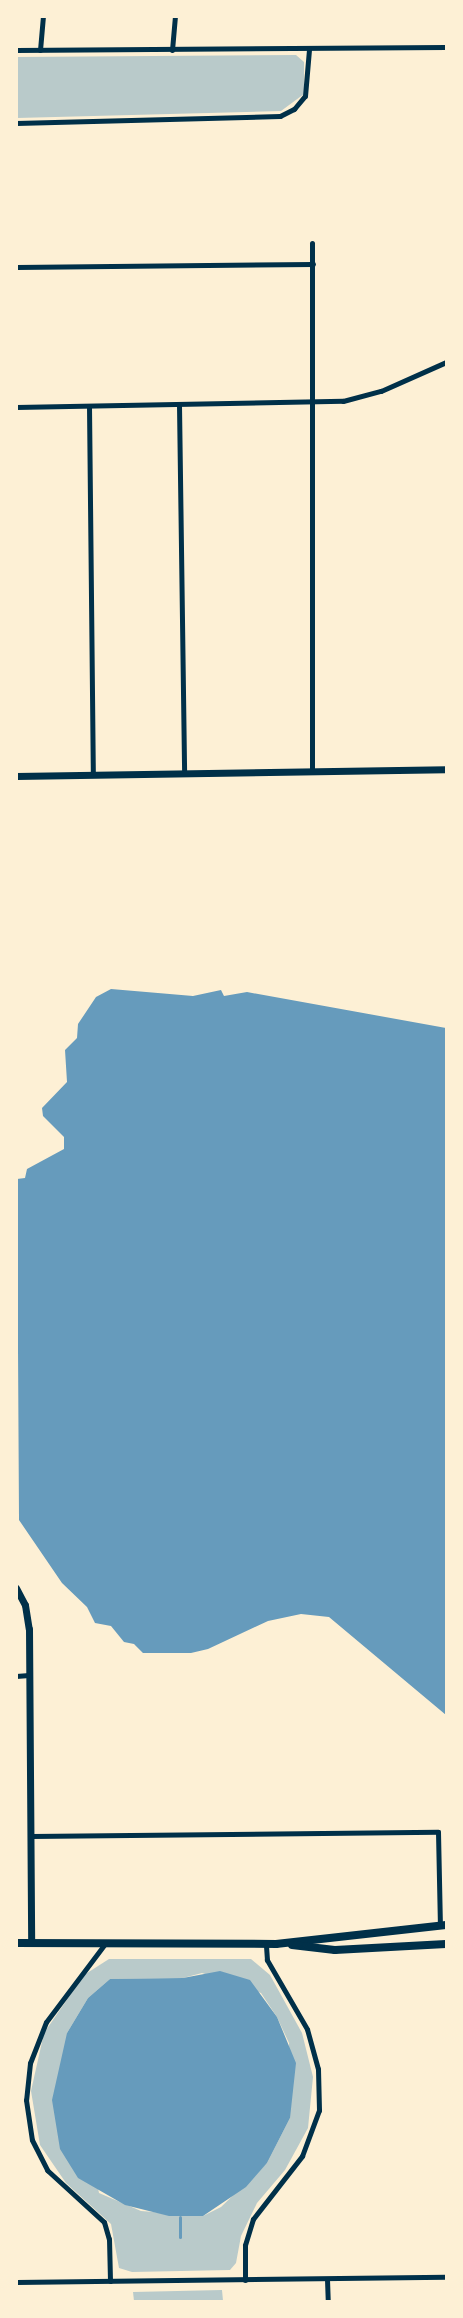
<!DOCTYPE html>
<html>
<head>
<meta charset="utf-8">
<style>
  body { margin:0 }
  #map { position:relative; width:463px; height:2318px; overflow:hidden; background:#fdf0d5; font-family:Commissioner,sans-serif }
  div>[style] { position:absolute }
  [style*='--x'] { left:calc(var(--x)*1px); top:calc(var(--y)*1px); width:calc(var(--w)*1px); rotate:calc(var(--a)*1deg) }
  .green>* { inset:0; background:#b9caca }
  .water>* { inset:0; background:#669bbc }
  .stream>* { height:3px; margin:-1.5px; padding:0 1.5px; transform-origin:1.5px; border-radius:1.5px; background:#669bbc }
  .minor>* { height:5px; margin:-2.5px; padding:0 2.5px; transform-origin:2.5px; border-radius:2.5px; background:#003049 }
  .tertiary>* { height:7px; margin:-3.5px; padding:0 3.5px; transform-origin:3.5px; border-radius:3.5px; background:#003049 }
  .trunk>* { height:8px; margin:-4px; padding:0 4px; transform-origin:4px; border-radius:4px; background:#003049 }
  span { translate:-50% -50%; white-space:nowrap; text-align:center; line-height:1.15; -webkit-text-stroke:6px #fdf0d5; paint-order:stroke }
  .frame { position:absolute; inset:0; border:18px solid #fdf0d5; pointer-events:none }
</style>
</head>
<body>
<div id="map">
  <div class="green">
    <i style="clip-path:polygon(296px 55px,304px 62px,304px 94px,281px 111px,17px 118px,16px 57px)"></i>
    <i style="clip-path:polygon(evenodd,109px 1959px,251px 1959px,270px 1975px,302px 2033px,313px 2077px,308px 2128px,285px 2170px,257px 2203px,241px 2236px,236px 2263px,230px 2270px,132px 2272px,119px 2268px,111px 2224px,66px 2183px,40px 2145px,31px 2091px,44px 2033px,84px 1975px,109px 1959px,202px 1973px,261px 1993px,277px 2017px,289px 2043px,290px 2118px,267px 2163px,221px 2207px,203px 2216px,141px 2211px,99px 2193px,67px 2033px,88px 1998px,110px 1979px,183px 1978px,202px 1973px)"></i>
    <i style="clip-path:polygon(222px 2290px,223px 2301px,134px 2301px,133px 2292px)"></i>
  </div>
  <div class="water">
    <i style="clip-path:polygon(111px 989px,193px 996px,221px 990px,224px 996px,247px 992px,446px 1028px,446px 1715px,329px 1617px,301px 1614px,268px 1621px,208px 1649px,191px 1653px,143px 1653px,134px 1644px,124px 1642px,111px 1626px,95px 1623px,87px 1607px,62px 1583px,19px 1520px,17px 1179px,25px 1178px,27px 1169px,64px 1149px,64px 1137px,43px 1116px,42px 1108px,67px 1082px,65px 1050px,77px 1038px,78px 1024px,96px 997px)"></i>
    <i style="clip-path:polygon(220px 1971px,250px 1980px,277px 2017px,296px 2063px,290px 2118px,267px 2163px,246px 2187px,203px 2216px,169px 2216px,125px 2205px,78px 2178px,60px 2149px,52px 2100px,67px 2033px,88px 1998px,110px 1979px,183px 1978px)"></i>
  </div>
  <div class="stream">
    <i style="--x:180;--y:2217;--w:20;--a:90"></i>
  </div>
  <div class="minor">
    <i style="--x:16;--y:50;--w:430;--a:-0.4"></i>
    <i style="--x:40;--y:50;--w:34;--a:-85"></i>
    <i style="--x:172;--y:50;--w:34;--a:-85"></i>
    <i style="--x:16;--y:123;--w:264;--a:-1.5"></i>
    <i style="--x:280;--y:116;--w:16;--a:-27"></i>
    <i style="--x:294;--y:109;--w:17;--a:-50"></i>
    <i style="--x:305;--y:96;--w:47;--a:-85.1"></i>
    <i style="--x:312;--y:243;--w:528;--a:90"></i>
    <i style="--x:16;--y:267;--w:297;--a:-0.6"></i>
    <i style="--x:179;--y:405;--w:368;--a:89.2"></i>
    <i style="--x:89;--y:406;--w:369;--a:89.4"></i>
    <i style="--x:16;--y:407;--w:327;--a:-1.1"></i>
    <i style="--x:343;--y:401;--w:39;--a:-15"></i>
    <i style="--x:381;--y:391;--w:71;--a:-24"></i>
    <i style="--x:16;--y:1676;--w:13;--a:-4"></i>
    <i style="--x:31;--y:1836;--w:407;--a:-0.6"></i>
    <i style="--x:438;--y:1832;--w:93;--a:88.8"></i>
    <i style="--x:104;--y:1945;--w:96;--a:127"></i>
    <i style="--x:46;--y:2022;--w:44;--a:111.3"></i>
    <i style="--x:30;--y:2063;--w:37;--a:96"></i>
    <i style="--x:26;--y:2100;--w:40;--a:81.5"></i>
    <i style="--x:32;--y:2140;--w:34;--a:63"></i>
    <i style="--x:47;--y:2170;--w:77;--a:42.4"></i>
    <i style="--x:104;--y:2222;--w:18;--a:74"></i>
    <i style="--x:109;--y:2239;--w:42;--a:88.6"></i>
    <i style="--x:327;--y:2279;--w:23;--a:88"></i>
    <i style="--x:245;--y:2280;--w:35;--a:-90"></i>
    <i style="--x:245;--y:2245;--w:27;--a:-73"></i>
    <i style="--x:253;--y:2219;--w:80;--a:-52.1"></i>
    <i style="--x:302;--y:2156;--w:49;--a:-69.7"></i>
    <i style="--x:319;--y:2110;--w:41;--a:-91.4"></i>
    <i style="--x:318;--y:2069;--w:41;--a:-105.4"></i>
    <i style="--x:307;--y:2029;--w:80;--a:-120.1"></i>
    <i style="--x:267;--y:1960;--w:16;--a:-94"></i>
    <i style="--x:16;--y:2282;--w:430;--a:-0.7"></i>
  </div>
  <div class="tertiary">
    <i style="--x:16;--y:776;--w:430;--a:-0.9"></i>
    <i style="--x:16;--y:1588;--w:19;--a:62"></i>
    <i style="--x:25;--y:1605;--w:24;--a:81"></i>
    <i style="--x:29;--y:1629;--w:314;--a:89.6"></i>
  </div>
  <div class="trunk">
    <i style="--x:16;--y:1943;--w:260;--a:0.2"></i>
    <i style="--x:276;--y:1944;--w:171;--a:-6.4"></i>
    <i style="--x:292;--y:1945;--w:43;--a:6.6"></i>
    <i style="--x:335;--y:1950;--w:111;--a:-3.1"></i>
  </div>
  <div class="frame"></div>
</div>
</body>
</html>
